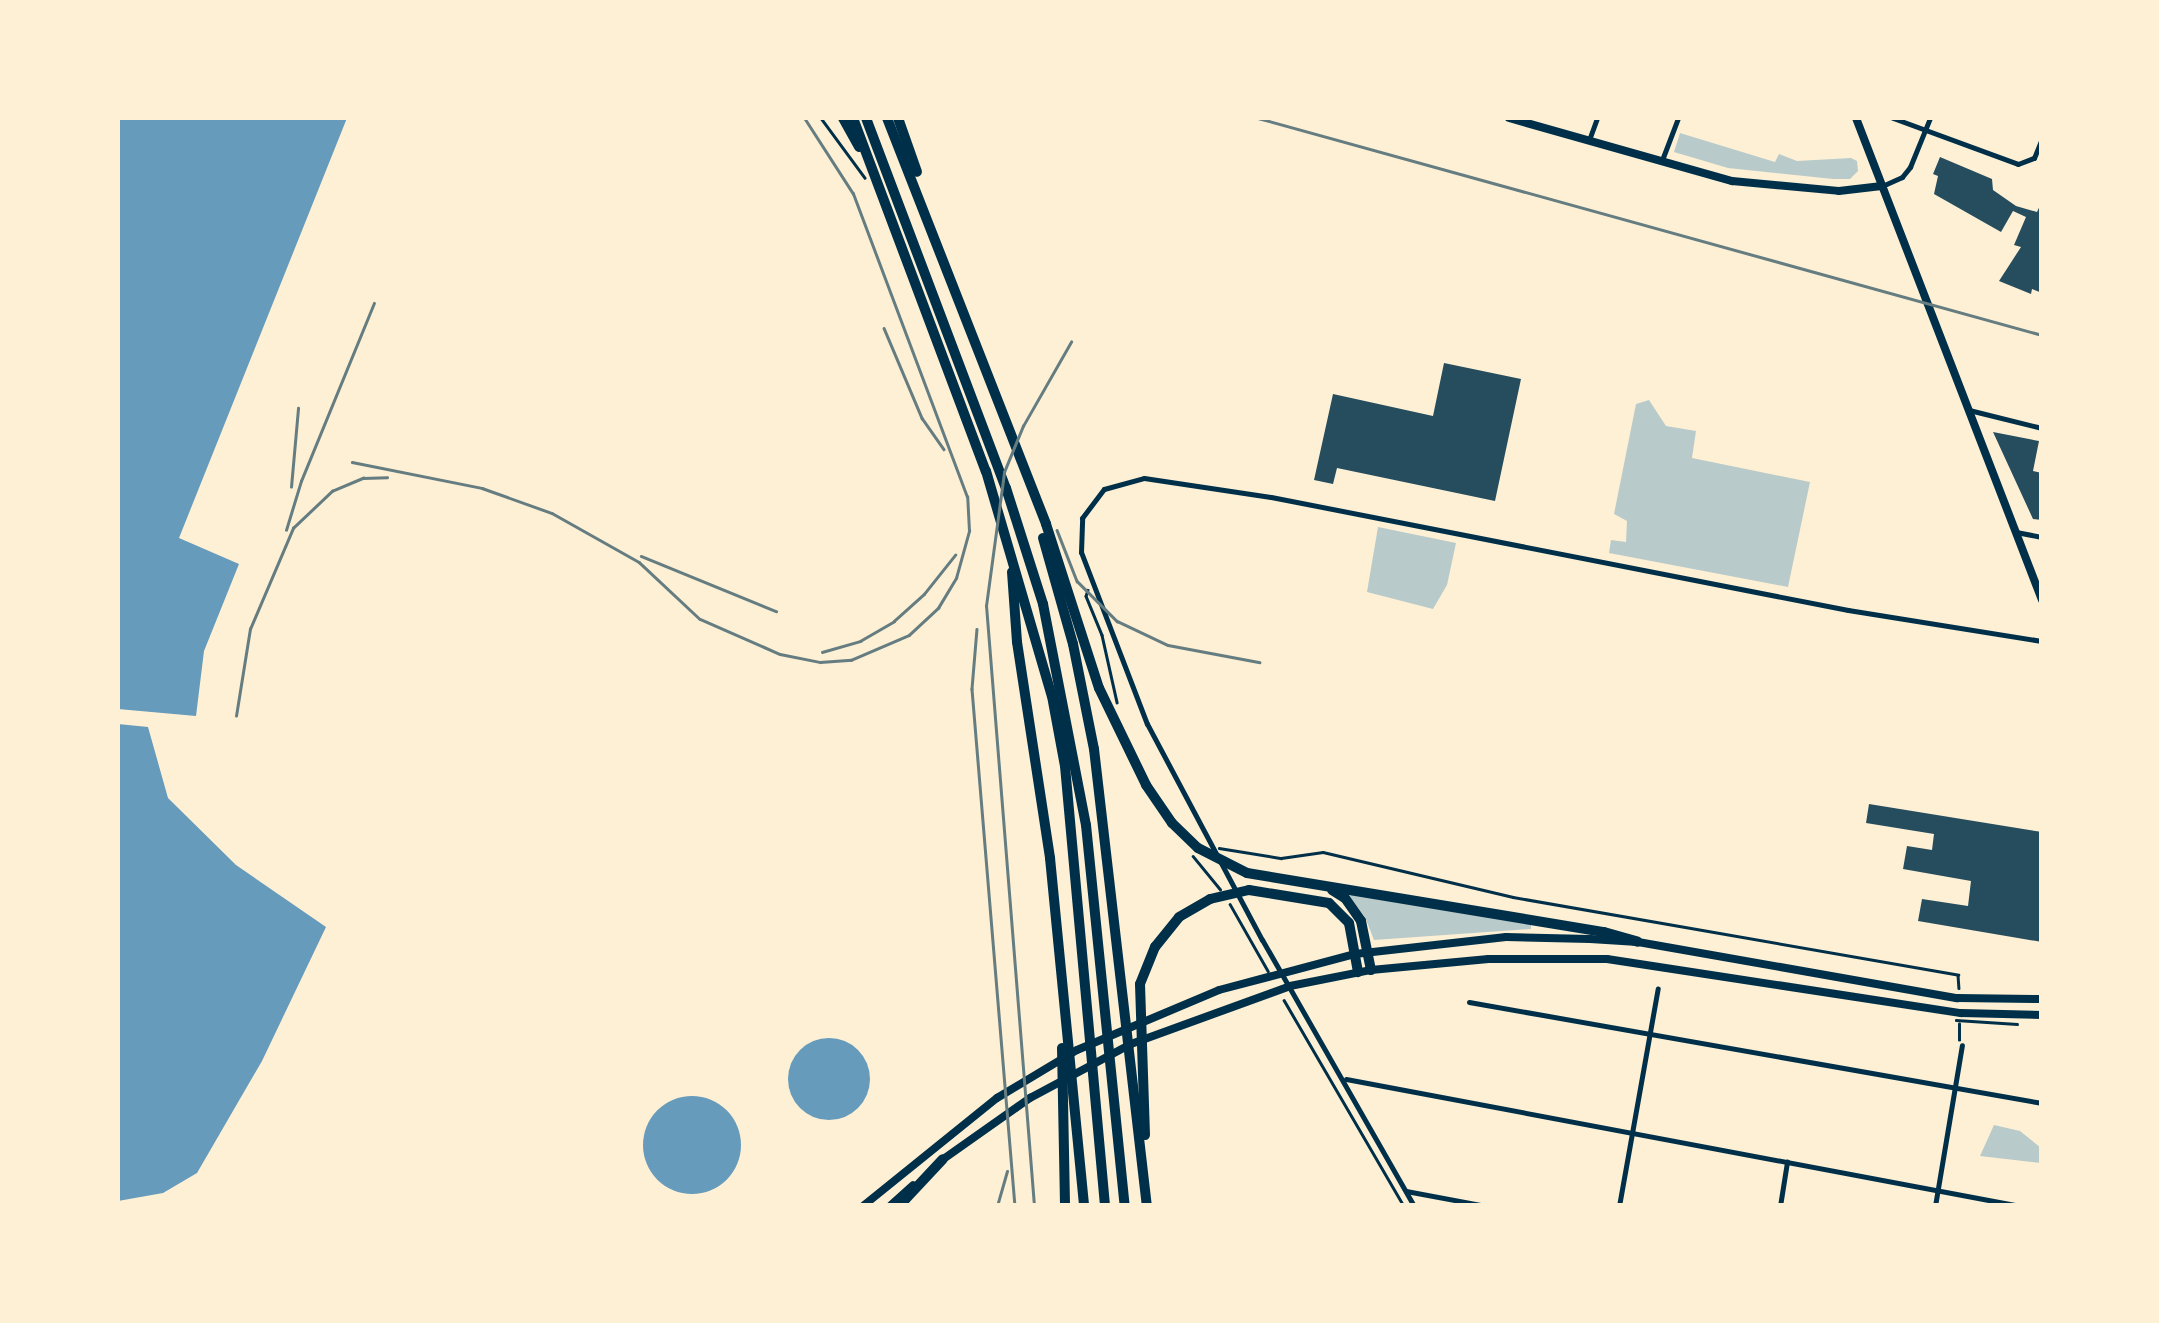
<!DOCTYPE html>
<html>
<head>
<meta charset="utf-8">
<style>
  body { margin:0 }
  #map { position:relative; width:2159px; height:1323px; overflow:hidden; background:#fdf0d5; font-family:Helvetica,sans-serif }
  div>[style] { position:absolute }
  [style*='--x'] { left:calc(var(--x)*1px); top:calc(var(--y)*1px); width:calc(var(--w)*1px); rotate:calc(var(--a)*1deg) }
  .green>* { inset:0; background:#b9caca }
  .water>* { inset:0; background:#669bbc }
  .round { border-radius:50% }
  .building>* { inset:0; background:#264d5e }
  .path>* { height:2.5px; margin:-1.25px; padding:0 1.25px; transform-origin:1.25px; border-radius:1.25px; background:#003049 }
  .minor>* { height:5px; margin:-2.5px; padding:0 2.5px; transform-origin:2.5px; border-radius:2.5px; background:#003049 }
  .secondary>* { height:8px; margin:-4px; padding:0 4px; transform-origin:4px; border-radius:4px; background:#003049 }
  .motorway>* { height:10px; margin:-5px; padding:0 5px; transform-origin:5px; border-radius:5px; background:#003049 }
  .rail>* { height:2.5px; margin:-1.25px; padding:0 1.25px; transform-origin:1.25px; border-radius:1.25px; background:#657d81 }
  span { translate:-50% -50%; white-space:nowrap; text-align:center; line-height:1.15; -webkit-text-stroke:8px #fdf0d5; paint-order:stroke }
  .frame { position:absolute; inset:0; border:120px solid #fdf0d5; pointer-events:none }
</style>
</head>
<body>
<div id="map">
  <div class="green">
    <i style="clip-path:polygon(1680px 133px,1775px 162px,1779px 154px,1797px 161px,1851px 158px,1857px 161px,1858px 171px,1850px 179px,1833px 179px,1728px 168px,1674px 152px)"></i>
    <i style="clip-path:polygon(1649px 400px,1666px 426px,1696px 431px,1692px 458px,1810px 482px,1788px 587px,1609px 553px,1611px 540px,1626px 542px,1627px 521px,1614px 514px,1636px 404px)"></i>
    <i style="clip-path:polygon(1378px 527px,1456px 543px,1447px 585px,1433px 609px,1367px 592px)"></i>
    <i style="clip-path:polygon(1351px 892px,1531px 923px,1531px 929px,1374px 940px,1365px 917px,1350px 897px)"></i>
    <i style="clip-path:polygon(1994px 1125px,2020px 1131px,2041px 1148px,2041px 1163px,1980px 1156px)"></i>
  </div>
  <div class="water">
    <i style="clip-path:polygon(118px 118px,347px 118px,179px 538px,239px 564px,204px 651px,196px 716px,118px 709px)"></i>
    <i style="clip-path:polygon(118px 724px,148px 727px,168px 798px,236px 865px,326px 927px,262px 1061px,197px 1173px,163px 1193px,118px 1201px)"></i>
    <i class="round" style="left:788px;top:1038px;width:82px;height:82px"></i>
    <i class="round" style="left:643px;top:1096px;width:98px;height:98px"></i>
  </div>
  <div class="building">
    <i style="clip-path:polygon(1940px 157px,1992px 179px,1993px 190px,2016px 206px,2037px 212px,2042px 201px,2042px 293px,2032px 289px,2031px 294px,1999px 281px,2021px 247px,2014px 245px,2026px 217px,2013px 211px,2001px 232px,1934px 194px,1938px 176px,1933px 174px)"></i>
    <i style="clip-path:polygon(1444px 363px,1521px 379px,1495px 501px,1337px 468px,1333px 484px,1314px 480px,1333px 394px,1433px 416px)"></i>
    <i style="clip-path:polygon(1993px 432px,2039px 441px,2033px 471px,2042px 473px,2042px 520px,2033px 519px)"></i>
    <i style="clip-path:polygon(1869px 804px,2042px 832px,2042px 942px,1918px 921px,1922px 899px,1968px 906px,1971px 881px,1903px 869px,1907px 846px,1932px 850px,1934px 834px,1866px 823px)"></i>
  </div>
  <div class="path">
    <i style="--x:821;--y:118;--w:74;--a:53.7"></i>
    <i style="--x:1088;--y:590;--w:6;--a:108"></i>
    <i style="--x:1086;--y:596;--w:42;--a:67.7"></i>
    <i style="--x:1102;--y:635;--w:69;--a:77.4"></i>
    <i style="--x:1219;--y:848;--w:63;--a:9.2"></i>
    <i style="--x:1281;--y:858;--w:42;--a:-8.1"></i>
    <i style="--x:1323;--y:852;--w:195;--a:13.3"></i>
    <i style="--x:1513;--y:897;--w:452;--a:9.9"></i>
    <i style="--x:1958;--y:975;--w:13;--a:86"></i>
    <i style="--x:1193;--y:856;--w:43;--a:50.7"></i>
    <i style="--x:1230;--y:904;--w:77;--a:60.4"></i>
    <i style="--x:1284;--y:1000;--w:238;--a:59.8"></i>
    <i style="--x:1956;--y:1020;--w:61;--a:3.8"></i>
    <i style="--x:1959;--y:1040;--w:16;--a:-90"></i>
  </div>
  <div class="minor">
    <i style="--x:1893;--y:118;--w:133;--a:20.2"></i>
    <i style="--x:2018;--y:164;--w:17;--a:-21"></i>
    <i style="--x:2034;--y:158;--w:22;--a:-68"></i>
    <i style="--x:1589;--y:140;--w:23;--a:-70"></i>
    <i style="--x:1662;--y:160;--w:45;--a:-69.1"></i>
    <i style="--x:1882;--y:186;--w:22;--a:-24"></i>
    <i style="--x:1902;--y:177;--w:13;--a:-51"></i>
    <i style="--x:1910;--y:167;--w:53;--a:-67.8"></i>
    <i style="--x:1969;--y:410;--w:75;--a:13.9"></i>
    <i style="--x:2016;--y:532;--w:26;--a:11"></i>
    <i style="--x:1469;--y:1002;--w:582;--a:10"></i>
    <i style="--x:1346;--y:1079;--w:686;--a:10.67"></i>
    <i style="--x:1406;--y:1191;--w:81;--a:10.6"></i>
    <i style="--x:1414;--y:1206;--w:306;--a:-119.7"></i>
    <i style="--x:1262;--y:940;--w:245;--a:-118"></i>
    <i style="--x:1147;--y:724;--w:184;--a:-111"></i>
    <i style="--x:1081;--y:552;--w:34;--a:-88"></i>
    <i style="--x:1082;--y:518;--w:36;--a:-53"></i>
    <i style="--x:1104;--y:489;--w:41;--a:-15.4"></i>
    <i style="--x:1144;--y:478;--w:128;--a:8.5"></i>
    <i style="--x:1271;--y:497;--w:588;--a:11.08"></i>
    <i style="--x:1848;--y:610;--w:196;--a:9.1"></i>
    <i style="--x:1619;--y:1206;--w:221;--a:-79.9"></i>
    <i style="--x:1780;--y:1206;--w:45;--a:-81"></i>
    <i style="--x:1935;--y:1206;--w:163;--a:-80.5"></i>
  </div>
  <div class="secondary">
    <i style="--x:1509;--y:118;--w:232;--a:15.8"></i>
    <i style="--x:1732;--y:181;--w:107;--a:5.3"></i>
    <i style="--x:1839;--y:191;--w:43;--a:-6.6"></i>
    <i style="--x:1856;--y:118;--w:517;--a:68.9"></i>
    <i style="--x:942;--y:1160;--w:108;--a:-35.2"></i>
    <i style="--x:1030;--y:1098;--w:115;--a:-28.1"></i>
    <i style="--x:1131;--y:1044;--w:169;--a:-20"></i>
    <i style="--x:1290;--y:986;--w:83;--a:-11.2"></i>
    <i style="--x:1371;--y:970;--w:118;--a:-5.4"></i>
    <i style="--x:1488;--y:959;--w:119;--a:0"></i>
    <i style="--x:1607;--y:959;--w:358;--a:8.7"></i>
    <i style="--x:1961;--y:1013;--w:81;--a:1.4"></i>
    <i style="--x:863;--y:1206;--w:172;--a:-38.9"></i>
    <i style="--x:997;--y:1098;--w:93;--a:-31"></i>
    <i style="--x:1077;--y:1050;--w:154;--a:-22.9"></i>
    <i style="--x:1219;--y:990;--w:141;--a:-14.8"></i>
    <i style="--x:1355;--y:954;--w:152;--a:-6.4"></i>
    <i style="--x:1506;--y:937;--w:84;--a:1.4"></i>
    <i style="--x:1590;--y:939;--w:48;--a:3.6"></i>
    <i style="--x:1638;--y:942;--w:324;--a:10"></i>
    <i style="--x:1957;--y:998;--w:85;--a:0.7"></i>
    <i style="--x:890;--y:1206;--w:31;--a:-42"></i>
  </div>
  <div class="motorway">
    <i style="--x:843;--y:118;--w:33;--a:61"></i>
    <i style="--x:853;--y:118;--w:377;--a:69.4"></i>
    <i style="--x:986;--y:471;--w:234;--a:73.7"></i>
    <i style="--x:1052;--y:696;--w:71;--a:79.5"></i>
    <i style="--x:1065;--y:766;--w:442;--a:84.8"></i>
    <i style="--x:866;--y:118;--w:396;--a:69.3"></i>
    <i style="--x:1006;--y:488;--w:122;--a:72.3"></i>
    <i style="--x:1043;--y:604;--w:225;--a:79"></i>
    <i style="--x:1086;--y:825;--w:383;--a:84.2"></i>
    <i style="--x:887;--y:118;--w:436;--a:68.6"></i>
    <i style="--x:1046;--y:524;--w:172;--a:72.1"></i>
    <i style="--x:1099;--y:688;--w:108;--a:64.1"></i>
    <i style="--x:1146;--y:785;--w:46;--a:55.6"></i>
    <i style="--x:1172;--y:823;--w:36;--a:44"></i>
    <i style="--x:1198;--y:848;--w:55;--a:27"></i>
    <i style="--x:1247;--y:873;--w:362;--a:9.4"></i>
    <i style="--x:1604;--y:932;--w:35;--a:16"></i>
    <i style="--x:898;--y:118;--w:57;--a:70.6"></i>
    <i style="--x:1043;--y:538;--w:110;--a:74.2"></i>
    <i style="--x:1073;--y:644;--w:107;--a:78.7"></i>
    <i style="--x:1094;--y:749;--w:460;--a:83.4"></i>
    <i style="--x:1012;--y:572;--w:70;--a:85.9"></i>
    <i style="--x:1017;--y:642;--w:219;--a:81.3"></i>
    <i style="--x:1050;--y:858;--w:350;--a:84.4"></i>
    <i style="--x:1332;--y:890;--w:15;--a:32"></i>
    <i style="--x:1345;--y:898;--w:28;--a:55"></i>
    <i style="--x:1361;--y:921;--w:50;--a:78.5"></i>
    <i style="--x:1062;--y:1048;--w:158;--a:88.9"></i>
    <i style="--x:1145;--y:1135;--w:151;--a:-91.9"></i>
    <i style="--x:1140;--y:984;--w:40;--a:-68"></i>
    <i style="--x:1155;--y:947;--w:38;--a:-51"></i>
    <i style="--x:1179;--y:917;--w:36;--a:-30"></i>
    <i style="--x:1210;--y:899;--w:40;--a:-13"></i>
    <i style="--x:1249;--y:890;--w:81;--a:9.2"></i>
    <i style="--x:1329;--y:903;--w:28;--a:45"></i>
    <i style="--x:1349;--y:923;--w:50;--a:79.6"></i>
    <i style="--x:899;--y:1206;--w:64;--a:-46.9"></i>
  </div>
  <div class="rail">
    <i style="--x:1258;--y:118;--w:813;--a:15.47"></i>
    <i style="--x:884;--y:328;--w:98;--a:67.1"></i>
    <i style="--x:922;--y:418;--w:38;--a:55"></i>
    <i style="--x:352;--y:462;--w:133;--a:11.3"></i>
    <i style="--x:482;--y:488;--w:74;--a:19.7"></i>
    <i style="--x:552;--y:513;--w:100;--a:29.4"></i>
    <i style="--x:639;--y:562;--w:83;--a:43.1"></i>
    <i style="--x:700;--y:619;--w:87;--a:23.6"></i>
    <i style="--x:780;--y:654;--w:41;--a:11.3"></i>
    <i style="--x:820;--y:662;--w:31;--a:-4"></i>
    <i style="--x:851;--y:660;--w:63;--a:-23.3"></i>
    <i style="--x:909;--y:635;--w:40;--a:-43"></i>
    <i style="--x:938;--y:608;--w:35;--a:-59"></i>
    <i style="--x:956;--y:578;--w:49;--a:-74.5"></i>
    <i style="--x:969;--y:531;--w:34;--a:-93"></i>
    <i style="--x:967;--y:497;--w:324;--a:-110.6"></i>
    <i style="--x:853;--y:194;--w:90;--a:-122.8"></i>
    <i style="--x:291;--y:487;--w:79;--a:-84.9"></i>
    <i style="--x:286;--y:530;--w:51;--a:-73"></i>
    <i style="--x:301;--y:481;--w:192;--a:-67.7"></i>
    <i style="--x:1057;--y:530;--w:55;--a:68.6"></i>
    <i style="--x:1077;--y:581;--w:57;--a:45"></i>
    <i style="--x:1117;--y:621;--w:56;--a:25.2"></i>
    <i style="--x:1168;--y:645;--w:93;--a:10.6"></i>
    <i style="--x:641;--y:556;--w:146;--a:22.2"></i>
    <i style="--x:977;--y:629;--w:60;--a:94.8"></i>
    <i style="--x:972;--y:689;--w:519;--a:85.25"></i>
    <i style="--x:822;--y:652;--w:40;--a:-16"></i>
    <i style="--x:860;--y:641;--w:39;--a:-30"></i>
    <i style="--x:894;--y:621;--w:40;--a:-42"></i>
    <i style="--x:924;--y:594;--w:50;--a:-51.5"></i>
    <i style="--x:236;--y:716;--w:88;--a:-80.9"></i>
    <i style="--x:250;--y:629;--w:110;--a:-66.9"></i>
    <i style="--x:293;--y:528;--w:54;--a:-43.5"></i>
    <i style="--x:332;--y:491;--w:34;--a:-23"></i>
    <i style="--x:363;--y:478;--w:24;--a:-2"></i>
    <i style="--x:997;--y:1206;--w:36;--a:-74"></i>
    <i style="--x:1034;--y:1206;--w:602;--a:-94.57"></i>
    <i style="--x:986;--y:606;--w:135;--a:-82.3"></i>
    <i style="--x:1004;--y:472;--w:50;--a:-67.6"></i>
    <i style="--x:1023;--y:426;--w:97;--a:-60.3"></i>
  </div>
  <div class="frame"></div>
</div>
</body>
</html>
